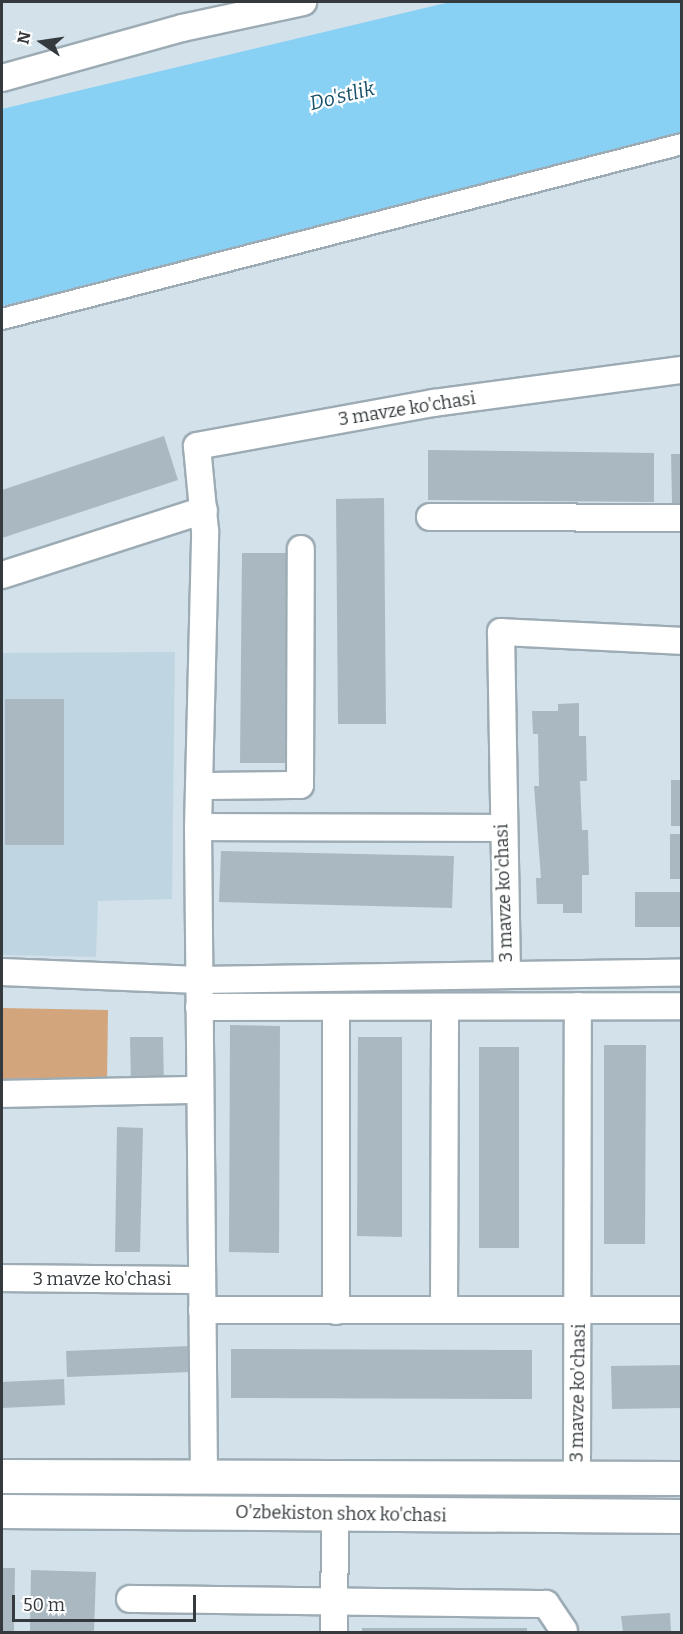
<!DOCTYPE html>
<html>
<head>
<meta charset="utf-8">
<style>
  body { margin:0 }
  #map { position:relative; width:683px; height:1634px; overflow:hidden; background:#d2e1ea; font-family:Bitter,serif }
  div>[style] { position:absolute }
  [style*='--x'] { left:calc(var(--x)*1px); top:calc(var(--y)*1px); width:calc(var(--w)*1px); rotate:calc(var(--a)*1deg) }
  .built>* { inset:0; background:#bfd6e2 }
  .green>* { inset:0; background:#d2a57c }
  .water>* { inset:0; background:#88d0f4 }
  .building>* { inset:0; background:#aab9c1 }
  .roads { filter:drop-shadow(2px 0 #9dacb4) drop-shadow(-2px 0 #9dacb4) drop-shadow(0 2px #9dacb4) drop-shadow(0 -2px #9dacb4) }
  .pedestrian>* { height:20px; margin:-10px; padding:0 10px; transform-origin:10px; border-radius:10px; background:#fff }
  .minor>* { height:26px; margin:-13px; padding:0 13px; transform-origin:13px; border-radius:13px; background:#fff }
  .secondary>* { height:33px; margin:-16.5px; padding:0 16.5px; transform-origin:16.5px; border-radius:16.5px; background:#fff }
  span { translate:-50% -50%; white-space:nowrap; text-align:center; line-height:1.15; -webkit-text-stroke:4.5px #fff; paint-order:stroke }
  .street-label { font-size:18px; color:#343a3d }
  .water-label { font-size:20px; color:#165069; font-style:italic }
  .frame { position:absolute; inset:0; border:3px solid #343a3d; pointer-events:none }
  .north { position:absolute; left:12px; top:12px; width:60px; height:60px; -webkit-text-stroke:4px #fff; paint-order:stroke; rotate:283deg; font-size:16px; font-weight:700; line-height:24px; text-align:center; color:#343a3d }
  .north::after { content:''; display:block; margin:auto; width:21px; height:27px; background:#343a3d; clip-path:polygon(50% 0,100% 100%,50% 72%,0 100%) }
  .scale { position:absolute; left:12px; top:1595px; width:184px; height:27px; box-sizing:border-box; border:3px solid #343a3d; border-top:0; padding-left:8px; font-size:18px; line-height:21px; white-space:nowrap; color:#343a3d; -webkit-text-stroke:4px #fff; paint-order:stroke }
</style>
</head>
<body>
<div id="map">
  <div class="built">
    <i style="clip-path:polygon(175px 652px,172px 899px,98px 901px,96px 957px,2px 955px,2px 653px)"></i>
  </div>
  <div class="green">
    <i style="clip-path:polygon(2px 1008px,108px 1010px,107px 1081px,2px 1081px)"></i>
  </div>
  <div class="water">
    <i style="clip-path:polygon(450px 2px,681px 2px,681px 134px,237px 250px,2px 306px,2px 109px)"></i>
  </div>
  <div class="building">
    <i style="clip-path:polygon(164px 436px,178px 480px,2px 538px,2px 490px)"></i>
    <i style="clip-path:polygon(428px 450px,654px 453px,654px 502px,428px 500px)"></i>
    <i style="clip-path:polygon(671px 454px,682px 454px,682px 503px,672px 503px)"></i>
    <i style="clip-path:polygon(384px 498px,386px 724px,338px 724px,336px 499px)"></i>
    <i style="clip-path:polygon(242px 553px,286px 553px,285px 763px,240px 763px)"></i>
    <i style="clip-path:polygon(5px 699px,64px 699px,64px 845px,5px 845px)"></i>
    <i style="clip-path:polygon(579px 703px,579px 736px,586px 736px,587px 781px,580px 781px,582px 830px,588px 830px,589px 875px,582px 875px,582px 913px,563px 913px,563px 904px,537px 904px,536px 878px,541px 878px,534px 786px,539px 786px,538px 734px,533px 734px,532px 711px,558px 711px,558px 704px)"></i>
    <i style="clip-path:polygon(671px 780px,682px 780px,682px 826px,671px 826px)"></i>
    <i style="clip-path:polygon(670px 834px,682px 834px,682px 879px,670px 879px)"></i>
    <i style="clip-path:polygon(221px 851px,454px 856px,452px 908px,219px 902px)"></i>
    <i style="clip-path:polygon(635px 892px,682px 892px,682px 927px,635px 927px)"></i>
    <i style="clip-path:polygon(230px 1025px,280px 1026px,279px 1253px,229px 1252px)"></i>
    <i style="clip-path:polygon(130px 1037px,163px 1037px,164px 1085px,131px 1085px)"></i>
    <i style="clip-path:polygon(358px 1037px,402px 1037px,402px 1237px,357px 1236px)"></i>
    <i style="clip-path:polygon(604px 1045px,646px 1045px,645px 1244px,604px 1244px)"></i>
    <i style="clip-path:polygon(479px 1047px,519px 1047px,519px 1248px,479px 1248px)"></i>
    <i style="clip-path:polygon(117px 1127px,143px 1128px,140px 1252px,115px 1252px)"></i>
    <i style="clip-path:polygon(190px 1346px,190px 1372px,67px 1377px,66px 1351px)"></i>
    <i style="clip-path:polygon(231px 1349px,532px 1350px,532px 1399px,231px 1398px)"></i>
    <i style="clip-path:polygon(682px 1365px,682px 1408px,612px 1409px,611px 1366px)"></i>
    <i style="clip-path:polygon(64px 1379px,65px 1405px,2px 1408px,2px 1382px)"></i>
    <i style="clip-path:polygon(2px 1568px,15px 1568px,14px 1632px,2px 1632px)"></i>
    <i style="clip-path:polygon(31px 1570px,96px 1572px,94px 1632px,30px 1632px)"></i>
    <i style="clip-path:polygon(670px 1613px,671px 1632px,623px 1632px,621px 1616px)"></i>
    <i style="clip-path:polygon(362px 1628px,527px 1628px,527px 1632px,362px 1632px)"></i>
  </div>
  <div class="roads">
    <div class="pedestrian">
      <i style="--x:2;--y:319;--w:702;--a:-14.43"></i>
    </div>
    <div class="minor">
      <i style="--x:2;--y:78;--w:187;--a:-15.5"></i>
      <i style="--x:182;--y:28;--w:124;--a:-12.1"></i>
      <i style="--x:430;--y:517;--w:252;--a:0.2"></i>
      <i style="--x:2;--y:575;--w:212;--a:-17.8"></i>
      <i style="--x:199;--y:786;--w:101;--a:-0.6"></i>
      <i style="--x:300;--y:785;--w:236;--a:-89.8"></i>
      <i style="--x:198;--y:827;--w:304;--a:0.2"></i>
      <i style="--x:2;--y:972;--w:197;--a:2.3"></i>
      <i style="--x:199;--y:980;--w:483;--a:-0.9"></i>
      <i style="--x:507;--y:975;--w:343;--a:-91"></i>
      <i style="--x:501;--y:632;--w:181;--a:2.8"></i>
      <i style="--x:199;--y:1007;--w:483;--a:-0.1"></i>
      <i style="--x:336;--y:1007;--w:304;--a:90"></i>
      <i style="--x:2;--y:1094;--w:198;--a:-1.2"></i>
      <i style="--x:2;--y:1278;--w:200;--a:0.6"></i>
      <i style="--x:202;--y:1310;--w:480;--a:0"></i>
      <i style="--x:444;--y:1310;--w:303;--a:-89.8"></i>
      <i style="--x:204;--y:1475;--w:648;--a:-90.53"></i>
      <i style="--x:198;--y:827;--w:296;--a:-88.6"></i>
      <i style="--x:205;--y:531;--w:85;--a:-95.4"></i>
      <i style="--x:197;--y:446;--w:241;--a:-10.3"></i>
      <i style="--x:434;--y:403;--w:250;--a:-7.6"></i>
      <i style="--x:577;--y:1476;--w:470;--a:-89.9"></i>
      <i style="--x:130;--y:1599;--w:416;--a:0.7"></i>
      <i style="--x:546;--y:1604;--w:32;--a:56"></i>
      <i style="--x:334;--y:1632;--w:117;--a:-89.5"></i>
    </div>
    <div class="secondary">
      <i style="--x:2;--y:1476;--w:680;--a:0.17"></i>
      <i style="--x:2;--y:1511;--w:680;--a:0.42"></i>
    </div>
  </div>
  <div class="street-label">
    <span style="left:407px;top:409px;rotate:-9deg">3 mavze ko'chasi</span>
    <span style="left:504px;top:893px;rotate:-92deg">3 mavze ko'chasi</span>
    <span style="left:102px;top:1279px">3 mavze ko'chasi</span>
    <span style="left:578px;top:1393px;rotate:-89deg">3 mavze ko'chasi</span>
    <span style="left:341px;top:1514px;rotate:1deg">O'zbekiston shox ko'chasi</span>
  </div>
  <div class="water-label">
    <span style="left:342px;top:96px;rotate:-14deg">Do'stlik</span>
  </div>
  <div class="frame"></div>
  <div class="north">N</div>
  <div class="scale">50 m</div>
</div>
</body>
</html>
